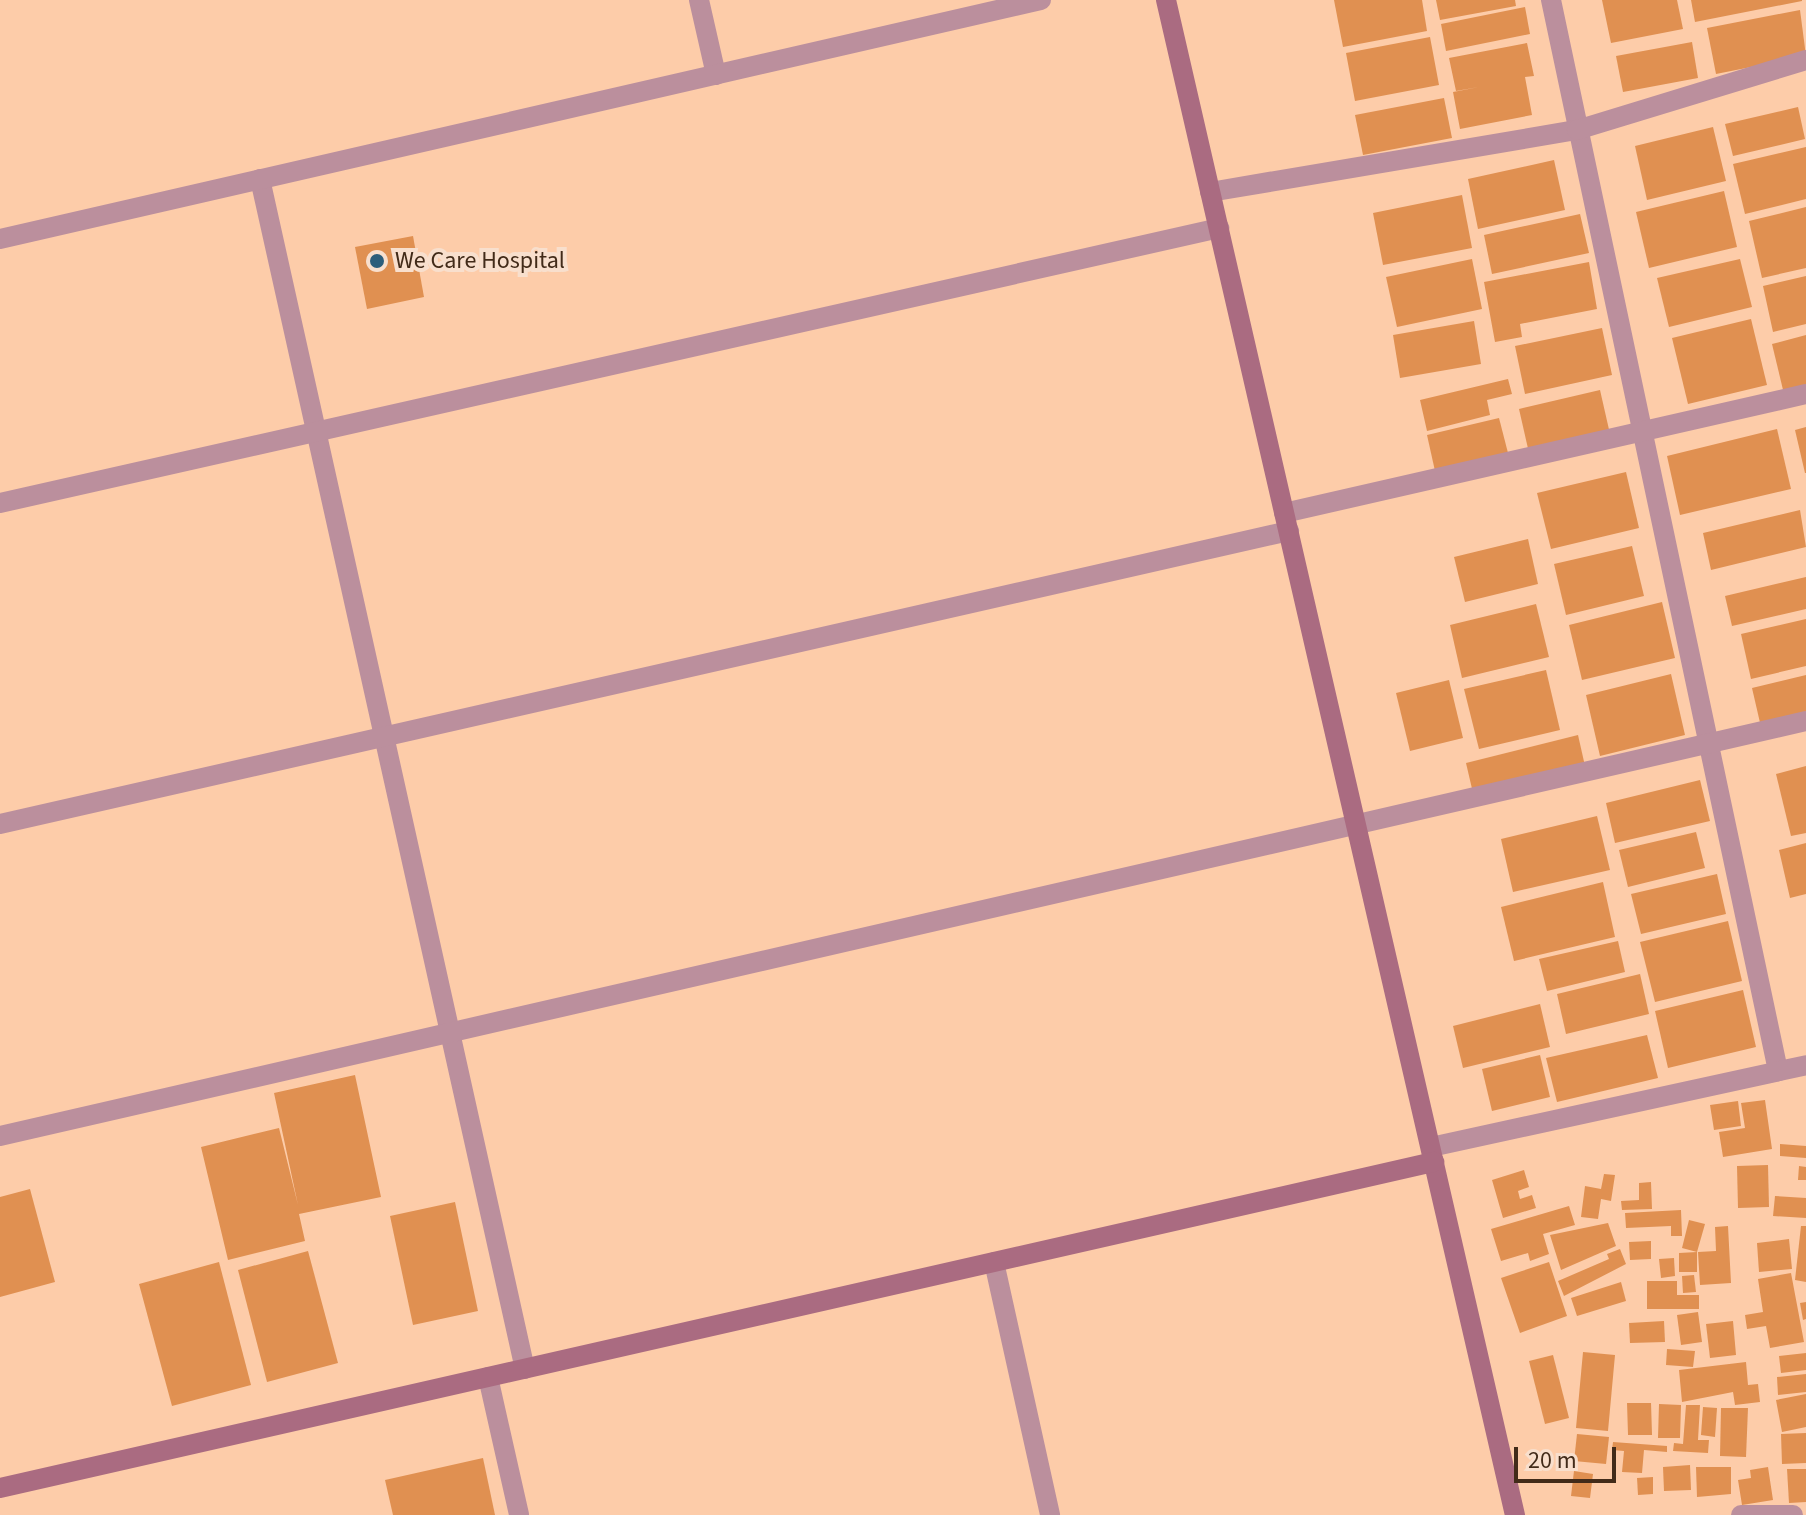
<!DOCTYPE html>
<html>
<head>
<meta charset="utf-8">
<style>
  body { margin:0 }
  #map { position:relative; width:1806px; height:1515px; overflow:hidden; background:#fdcca9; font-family:"Source Sans 3",sans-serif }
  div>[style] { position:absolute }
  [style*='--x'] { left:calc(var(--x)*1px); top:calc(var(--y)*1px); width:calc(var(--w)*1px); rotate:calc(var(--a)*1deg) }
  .building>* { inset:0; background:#e09051 }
  .street>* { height:20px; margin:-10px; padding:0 10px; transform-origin:10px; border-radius:10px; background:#bb8f9d }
  .secondary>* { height:20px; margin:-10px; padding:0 10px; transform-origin:10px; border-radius:10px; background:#aa6b81 }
  .dots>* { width:22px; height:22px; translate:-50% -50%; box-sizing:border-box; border:4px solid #f8dfcd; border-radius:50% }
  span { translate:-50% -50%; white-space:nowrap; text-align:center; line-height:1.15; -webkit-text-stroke:8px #f8dfcd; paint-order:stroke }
  .poi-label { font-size:24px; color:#422b19 }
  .left { translate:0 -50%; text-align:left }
  .scale { position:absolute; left:1514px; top:1447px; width:102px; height:36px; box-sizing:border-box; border:4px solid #422b19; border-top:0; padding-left:10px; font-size:24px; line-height:28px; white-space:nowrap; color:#422b19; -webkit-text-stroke:6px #f8dfcd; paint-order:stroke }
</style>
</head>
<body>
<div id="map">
  <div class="building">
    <i style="clip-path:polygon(1334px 0,1422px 0,1427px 31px,1343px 47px)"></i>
    <i style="clip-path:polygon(1436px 0,1515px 0,1516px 6px,1440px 20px)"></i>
    <i style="clip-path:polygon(1602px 0,1677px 0,1683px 29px,1611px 43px)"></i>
    <i style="clip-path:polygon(1691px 0,1802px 0,1802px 1px,1695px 22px)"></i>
    <i style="clip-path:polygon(1525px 7px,1530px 34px,1446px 51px,1441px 24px)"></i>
    <i style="clip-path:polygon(1800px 10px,1806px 56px,1716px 74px,1707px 28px)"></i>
    <i style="clip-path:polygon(1430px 37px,1439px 85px,1355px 101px,1346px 53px)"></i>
    <i style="clip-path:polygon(1692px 42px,1698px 78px,1623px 92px,1616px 56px)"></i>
    <i style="clip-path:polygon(1527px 43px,1534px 76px,1525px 77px,1532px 115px,1460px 129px,1453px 92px,1479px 87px,1456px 91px,1449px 58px)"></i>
    <i style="clip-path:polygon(1444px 98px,1452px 138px,1363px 155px,1355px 115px)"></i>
    <i style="clip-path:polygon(1798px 107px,1805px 139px,1733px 156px,1725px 124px)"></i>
    <i style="clip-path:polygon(1713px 127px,1726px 181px,1647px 200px,1635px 146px)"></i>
    <i style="clip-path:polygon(1806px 147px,1806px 199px,1745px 214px,1733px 164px)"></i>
    <i style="clip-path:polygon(1554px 160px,1565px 210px,1478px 229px,1468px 179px)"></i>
    <i style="clip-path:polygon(1724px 191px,1737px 247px,1649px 268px,1636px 212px)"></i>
    <i style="clip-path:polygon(1462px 195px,1472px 248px,1383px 265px,1373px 213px)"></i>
    <i style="clip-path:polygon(1806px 207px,1806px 268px,1762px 278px,1749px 221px)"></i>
    <i style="clip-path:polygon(1580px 214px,1589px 253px,1492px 274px,1484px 235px)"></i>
    <i style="clip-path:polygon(413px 236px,424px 297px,367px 309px,355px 247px)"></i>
    <i style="clip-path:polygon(1472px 259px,1482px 309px,1397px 327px,1386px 277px)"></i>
    <i style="clip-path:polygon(1740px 259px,1752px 307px,1669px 327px,1657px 278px)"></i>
    <i style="clip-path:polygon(1589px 262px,1597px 309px,1520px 324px,1522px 337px,1495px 342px,1484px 282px)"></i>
    <i style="clip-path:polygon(1806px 276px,1806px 324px,1773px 332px,1763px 286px)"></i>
    <i style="clip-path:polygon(1751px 319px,1767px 385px,1688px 404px,1672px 338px)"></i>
    <i style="clip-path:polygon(1474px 321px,1481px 364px,1400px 378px,1393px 335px)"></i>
    <i style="clip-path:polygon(1602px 328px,1612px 375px,1525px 394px,1515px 346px)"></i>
    <i style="clip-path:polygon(1806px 335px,1806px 389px,1784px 394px,1772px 344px)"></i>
    <i style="clip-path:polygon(1508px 379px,1512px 394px,1487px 400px,1490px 415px,1427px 431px,1420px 400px)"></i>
    <i style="clip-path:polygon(1600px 390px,1610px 434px,1529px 453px,1519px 409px)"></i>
    <i style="clip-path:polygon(1499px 418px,1508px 453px,1435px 471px,1427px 435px)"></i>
    <i style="clip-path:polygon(1806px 427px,1806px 473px,1805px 473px,1795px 430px)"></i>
    <i style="clip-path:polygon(1777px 429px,1791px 489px,1680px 515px,1667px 456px)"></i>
    <i style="clip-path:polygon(1626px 472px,1639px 528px,1551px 549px,1537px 493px)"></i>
    <i style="clip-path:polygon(1800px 510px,1806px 547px,1711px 570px,1703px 533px)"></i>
    <i style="clip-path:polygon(1528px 539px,1538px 584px,1465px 602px,1454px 557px)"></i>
    <i style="clip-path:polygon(1632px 546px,1644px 596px,1566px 615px,1554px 564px)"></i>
    <i style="clip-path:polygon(1806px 577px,1806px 609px,1732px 626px,1725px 596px)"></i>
    <i style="clip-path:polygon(1662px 602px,1675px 658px,1582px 680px,1569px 625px)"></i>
    <i style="clip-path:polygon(1536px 604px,1549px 657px,1462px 678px,1450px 625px)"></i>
    <i style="clip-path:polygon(1806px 619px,1806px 666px,1751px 679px,1741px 634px)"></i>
    <i style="clip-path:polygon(1546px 670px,1560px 730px,1479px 749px,1464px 689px)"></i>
    <i style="clip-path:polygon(1671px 674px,1685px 735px,1600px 756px,1586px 695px)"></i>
    <i style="clip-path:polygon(1806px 675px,1806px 716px,1761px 727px,1752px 688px)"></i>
    <i style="clip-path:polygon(1449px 680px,1463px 738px,1410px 751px,1396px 693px)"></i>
    <i style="clip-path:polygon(1578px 735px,1585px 766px,1473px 793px,1466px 763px)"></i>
    <i style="clip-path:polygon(1806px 766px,1806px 833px,1791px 836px,1776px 774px)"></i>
    <i style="clip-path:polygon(1700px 780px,1710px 821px,1615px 843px,1606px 803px)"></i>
    <i style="clip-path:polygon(1597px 816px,1610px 870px,1513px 892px,1501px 839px)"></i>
    <i style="clip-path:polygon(1696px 832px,1705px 868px,1628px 887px,1619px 850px)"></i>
    <i style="clip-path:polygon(1806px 843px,1806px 894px,1790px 898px,1779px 850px)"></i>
    <i style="clip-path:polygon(1717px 874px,1726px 914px,1641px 934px,1631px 894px)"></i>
    <i style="clip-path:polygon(1603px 882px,1615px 937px,1514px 961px,1501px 907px)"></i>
    <i style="clip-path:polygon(1728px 921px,1742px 981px,1655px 1002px,1640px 942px)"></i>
    <i style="clip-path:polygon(1618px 941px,1625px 972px,1547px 991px,1539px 959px)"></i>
    <i style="clip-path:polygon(1640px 974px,1649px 1014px,1566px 1034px,1557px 994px)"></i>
    <i style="clip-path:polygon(1743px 990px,1756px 1047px,1668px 1068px,1655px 1011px)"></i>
    <i style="clip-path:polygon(1540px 1004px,1550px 1047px,1463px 1068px,1453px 1026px)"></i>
    <i style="clip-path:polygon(1647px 1035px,1658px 1078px,1557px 1102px,1546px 1058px)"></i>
    <i style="clip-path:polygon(1540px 1055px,1550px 1097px,1492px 1111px,1482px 1069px)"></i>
    <i style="clip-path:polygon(355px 1075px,381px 1197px,299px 1214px,305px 1241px,228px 1260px,201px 1147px,279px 1128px,298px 1205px,274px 1093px)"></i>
    <i style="clip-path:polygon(1765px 1100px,1772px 1149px,1723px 1157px,1719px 1132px,1745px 1128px,1741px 1103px)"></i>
    <i style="clip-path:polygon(1738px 1101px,1741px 1126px,1714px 1130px,1710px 1105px)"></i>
    <i style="clip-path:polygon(1780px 1144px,1806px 1146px,1806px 1158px,1780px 1156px)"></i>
    <i style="clip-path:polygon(1768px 1165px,1769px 1207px,1738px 1208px,1737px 1166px)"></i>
    <i style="clip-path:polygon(1799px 1166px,1806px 1167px,1806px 1180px,1798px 1180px)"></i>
    <i style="clip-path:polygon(1524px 1170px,1529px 1187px,1518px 1191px,1520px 1199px,1532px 1195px,1536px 1208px,1503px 1218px,1492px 1180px)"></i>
    <i style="clip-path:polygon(1604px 1174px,1615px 1175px,1611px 1201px,1601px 1199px,1598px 1219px,1581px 1217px,1585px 1186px,1601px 1189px)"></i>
    <i style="clip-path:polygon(1651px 1182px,1652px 1209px,1622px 1210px,1621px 1201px,1639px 1200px,1639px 1183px)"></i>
    <i style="clip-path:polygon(30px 1189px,55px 1282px,0 1297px,0 1197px)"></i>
    <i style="clip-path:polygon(1775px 1196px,1806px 1198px,1806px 1218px,1773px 1216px)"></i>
    <i style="clip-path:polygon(455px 1202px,478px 1311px,413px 1325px,390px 1216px)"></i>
    <i style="clip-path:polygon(1569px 1206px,1575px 1225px,1543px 1234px,1549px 1254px,1530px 1261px,1528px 1253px,1501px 1261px,1491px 1229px)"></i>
    <i style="clip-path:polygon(1681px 1210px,1682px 1236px,1671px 1236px,1671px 1226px,1626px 1228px,1625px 1213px)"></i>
    <i style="clip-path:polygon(1689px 1220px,1705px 1224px,1697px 1252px,1682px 1248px)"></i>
    <i style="clip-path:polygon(1608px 1223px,1616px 1246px,1561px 1270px,1550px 1235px)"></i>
    <i style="clip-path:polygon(1728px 1226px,1731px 1283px,1700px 1285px,1698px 1252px,1716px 1251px,1715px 1227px)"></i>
    <i style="clip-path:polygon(1801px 1226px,1806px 1226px,1806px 1282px,1795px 1280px)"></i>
    <i style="clip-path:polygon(1789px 1239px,1792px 1269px,1759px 1272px,1757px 1243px)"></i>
    <i style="clip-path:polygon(1651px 1241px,1651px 1259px,1630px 1260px,1629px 1242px)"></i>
    <i style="clip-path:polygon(1620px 1249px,1626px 1264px,1564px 1296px,1558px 1281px,1609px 1259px,1607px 1254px)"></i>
    <i style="clip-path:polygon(308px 1251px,338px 1363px,267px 1382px,238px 1270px)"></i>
    <i style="clip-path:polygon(1697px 1252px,1697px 1272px,1679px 1272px,1679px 1253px)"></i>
    <i style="clip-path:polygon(1674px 1258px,1675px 1276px,1661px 1278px,1659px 1259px)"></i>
    <i style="clip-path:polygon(219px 1262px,251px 1385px,172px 1406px,139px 1284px)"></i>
    <i style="clip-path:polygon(1549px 1262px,1567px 1316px,1520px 1333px,1501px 1278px)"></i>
    <i style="clip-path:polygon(1791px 1273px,1804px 1342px,1770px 1348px,1766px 1326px,1747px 1329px,1745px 1315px,1763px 1312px,1758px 1279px)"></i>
    <i style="clip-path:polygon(1694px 1275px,1696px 1292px,1683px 1293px,1682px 1276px)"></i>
    <i style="clip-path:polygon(1647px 1281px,1677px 1281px,1677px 1295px,1699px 1295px,1699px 1309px,1647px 1309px)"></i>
    <i style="clip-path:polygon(1621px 1282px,1626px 1301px,1577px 1316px,1571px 1298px)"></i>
    <i style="clip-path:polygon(1806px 1302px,1806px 1319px,1803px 1320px,1800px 1303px)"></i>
    <i style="clip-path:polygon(1698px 1312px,1702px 1342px,1681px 1345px,1677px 1315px)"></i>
    <i style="clip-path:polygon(1664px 1321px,1665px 1342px,1630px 1343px,1629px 1323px)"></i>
    <i style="clip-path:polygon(1733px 1321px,1736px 1355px,1710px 1358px,1706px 1324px)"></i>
    <i style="clip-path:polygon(1667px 1349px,1695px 1351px,1693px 1367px,1666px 1365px)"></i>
    <i style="clip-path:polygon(1583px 1352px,1615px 1355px,1608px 1431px,1576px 1428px)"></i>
    <i style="clip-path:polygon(1806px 1353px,1806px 1370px,1781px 1373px,1779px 1356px)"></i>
    <i style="clip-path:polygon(1553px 1355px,1569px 1418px,1545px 1424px,1529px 1361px)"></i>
    <i style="clip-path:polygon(1746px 1362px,1748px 1385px,1758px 1384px,1760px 1402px,1735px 1405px,1733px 1392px,1682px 1402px,1679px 1370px)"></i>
    <i style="clip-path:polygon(1806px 1374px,1806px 1392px,1778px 1395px,1777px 1377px)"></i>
    <i style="clip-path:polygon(1806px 1394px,1806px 1427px,1782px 1432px,1776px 1400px)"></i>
    <i style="clip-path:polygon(1627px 1403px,1651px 1403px,1652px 1435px,1628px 1435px)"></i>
    <i style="clip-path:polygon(1659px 1404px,1681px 1405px,1680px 1438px,1658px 1438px)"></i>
    <i style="clip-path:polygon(1686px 1405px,1700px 1405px,1698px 1440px,1709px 1440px,1708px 1453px,1673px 1451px,1674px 1443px,1683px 1444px)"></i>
    <i style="clip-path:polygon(1703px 1407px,1717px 1408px,1715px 1437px,1701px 1435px)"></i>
    <i style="clip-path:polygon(1721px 1408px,1748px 1408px,1746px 1457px,1720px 1456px)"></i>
    <i style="clip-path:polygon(1806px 1433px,1806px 1463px,1782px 1464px,1781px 1434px)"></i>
    <i style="clip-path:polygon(1577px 1434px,1609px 1437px,1606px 1464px,1574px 1461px)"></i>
    <i style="clip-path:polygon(1613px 1442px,1667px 1446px,1667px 1452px,1644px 1450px,1642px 1473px,1622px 1472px,1624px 1451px,1612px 1450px)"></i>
    <i style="clip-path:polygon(483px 1458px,495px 1515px,393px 1515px,385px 1480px)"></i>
    <i style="clip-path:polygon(1690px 1465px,1691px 1490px,1664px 1491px,1663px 1467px)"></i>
    <i style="clip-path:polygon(1696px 1467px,1731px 1467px,1731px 1494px,1697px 1497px)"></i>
    <i style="clip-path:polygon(1768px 1467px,1773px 1500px,1742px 1505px,1738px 1480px,1751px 1478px,1750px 1470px)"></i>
    <i style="clip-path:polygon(1787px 1469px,1806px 1469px,1806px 1502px,1789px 1503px)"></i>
    <i style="clip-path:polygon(1574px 1471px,1593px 1474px,1590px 1498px,1571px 1496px)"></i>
    <i style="clip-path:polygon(1653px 1477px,1653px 1494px,1638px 1495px,1637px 1478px)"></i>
  </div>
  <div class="street">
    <i style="--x:699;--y:0;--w:77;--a:77.2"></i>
    <i style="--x:1551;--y:0;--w:1095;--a:78.03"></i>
    <i style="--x:260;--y:179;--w:1219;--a:77.45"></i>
    <i style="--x:1210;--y:192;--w:372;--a:-9.6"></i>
    <i style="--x:1577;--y:130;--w:239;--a:-17"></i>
    <i style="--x:0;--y:239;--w:1068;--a:-12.93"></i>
    <i style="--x:0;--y:503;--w:1250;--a:-12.71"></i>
    <i style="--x:1284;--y:513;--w:535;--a:-12.84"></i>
    <i style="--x:0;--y:824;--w:1322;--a:-12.81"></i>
    <i style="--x:0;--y:1136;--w:1853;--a:-12.94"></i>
    <i style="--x:1431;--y:1147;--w:384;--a:-12.3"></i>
    <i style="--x:994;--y:1262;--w:259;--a:77.5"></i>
    <i style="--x:488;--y:1377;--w:141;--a:77.3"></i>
    <i style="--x:1741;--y:1515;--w:52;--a:0"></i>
  </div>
  <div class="secondary">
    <i style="--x:1166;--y:0;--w:1555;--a:77.03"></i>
    <i style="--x:0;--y:1488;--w:1471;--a:-12.81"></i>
  </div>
  <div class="dots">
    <i style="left:377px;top:261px;background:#2c5e7b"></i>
  </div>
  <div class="poi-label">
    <span class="left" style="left:395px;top:261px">We Care Hospital</span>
  </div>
  <div class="scale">20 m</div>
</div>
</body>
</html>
